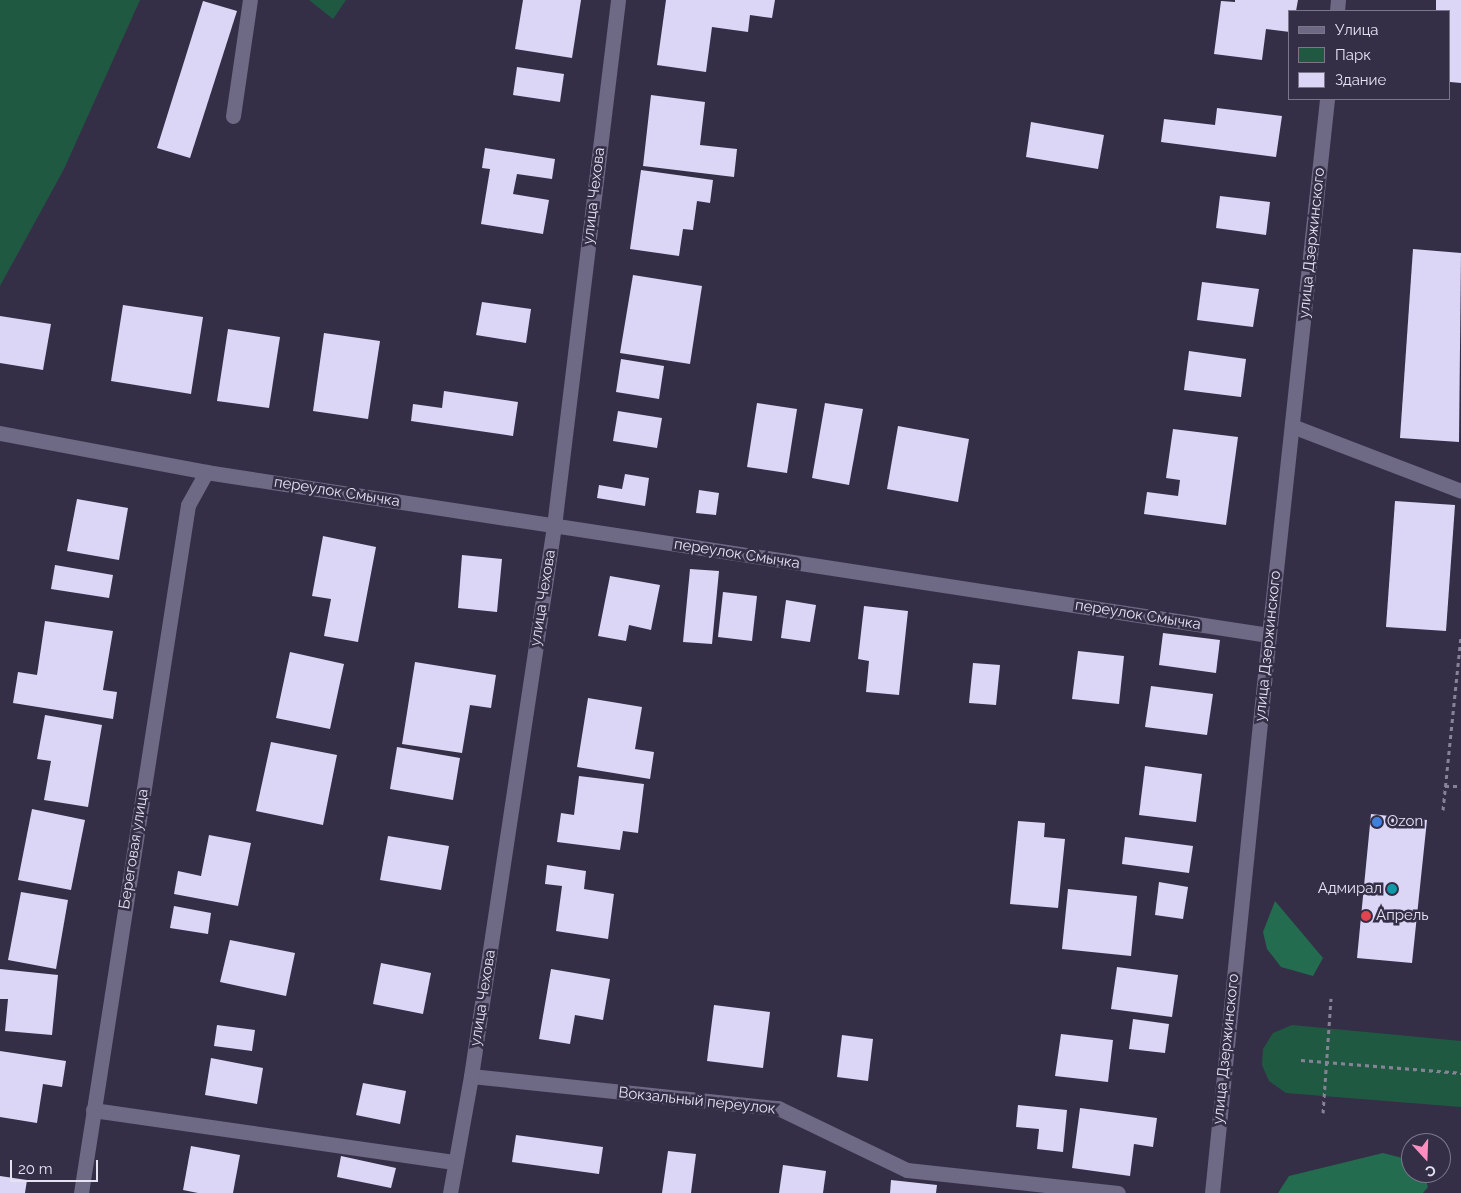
<!DOCTYPE html>
<html>
<head>
<meta charset="utf-8">
<style>
  body { margin:0 }
  #map { position:relative; width:1461px; height:1193px; overflow:hidden; background:#342f47; font-family:Raleway,sans-serif }
  div>[style] { position:absolute }
  [style*='--x'] { left:calc(var(--x)*1px); top:calc(var(--y)*1px); width:calc(var(--w)*1px); rotate:calc(var(--a)*1deg) }
  .green>* { inset:0; background:#205942 }
  .forest>* { inset:0; background:#236c4f }
  .building>* { inset:0; background:#dbd6f5 }
  .path>* { height:3px; margin-top:-1.5px; transform-origin:0; background:repeating-linear-gradient(90deg,#878397 0 4px,transparent 0 8px) }
  .minor>* { height:15px; margin:-7.5px; padding:0 7.5px; transform-origin:7.5px; border-radius:7.5px; background:#6e6984 }
  .dots>* { width:14px; height:14px; translate:-50% -50%; box-sizing:border-box; border:2px solid #342f47; border-radius:50% }
  span { translate:-50% -50%; white-space:nowrap; text-align:center; line-height:1.15; -webkit-text-stroke:5px #342f47; paint-order:stroke }
  .street-label { font-size:15px; color:#e5e2f2 }
  .poi-label { font-size:15px; color:#e5e2f2 }
  .left { translate:0 -50%; text-align:left }
  .right { translate:-100% -50%; text-align:right }
  .legend { position:absolute; left:1288px; top:10px; width:162px; height:90px; box-sizing:border-box; background:#342f47; border:1px solid #7b778b; margin:0; padding:6px 9px; list-style:none; font-size:15px; color:#e5e2f2 }
  .legend li { display:flex; align-items:center; gap:10px; height:25px }
  .legend b { width:25px; border:1px solid #7b778b }
  .north { position:absolute; left:1401px; top:1133px; width:50px; height:50px; box-sizing:border-box; background:#342f47; border:1px solid #7b778b; border-radius:50%; rotate:160deg; font-size:14px; font-weight:700; line-height:20px; text-align:center; color:#e5e2f2 }
  .north::after { content:''; display:block; margin:auto; width:18px; height:22px; background:#fd8ebf; clip-path:polygon(50% 0,100% 100%,50% 72%,0 100%) }
  .scale { position:absolute; left:10px; top:1160px; width:88px; height:22px; box-sizing:border-box; border:2px solid #e5e2f2; border-top:0; padding-left:6px; font-size:15px; line-height:18px; white-space:nowrap; color:#e5e2f2; -webkit-text-stroke:4px #342f47; paint-order:stroke }
</style>
</head>
<body>
<div id="map">
  <div class="green">
    <i style="clip-path:polygon(0 0,140px 0,64px 169px,0 286px)"></i>
    <i style="clip-path:polygon(309px 0,346px 0,333px 19px)"></i>
    <i style="clip-path:polygon(1292px 1025px,1461px 1041px,1461px 1107px,1286px 1093px,1269px 1081px,1262px 1065px,1263px 1049px,1273px 1033px)"></i>
  </div>
  <div class="forest">
    <i style="clip-path:polygon(1275px 901px,1323px 958px,1313px 976px,1281px 967px,1267px 949px,1263px 932px)"></i>
    <i style="clip-path:polygon(1383px 1153px,1406px 1159px,1411px 1163px,1411px 1173px,1424px 1173px,1428px 1187px,1423px 1193px,1278px 1193px,1289px 1176px)"></i>
  </div>
  <div class="building">
    <i style="clip-path:polygon(523px 0,581px 0,572px 58px,515px 49px)"></i>
    <i style="clip-path:polygon(666px 0,775px 0,772px 18px,750px 15px,748px 32px,712px 27px,706px 72px,657px 65px)"></i>
    <i style="clip-path:polygon(1235px 0,1298px 0,1296px 11px,1290px 11px,1290px 32px,1266px 29px,1262px 60px,1214px 54px,1221px 1px,1235px 2px)"></i>
    <i style="clip-path:polygon(1436px 0,1461px 0,1461px 83px,1450px 82px,1450px 11px,1436px 11px)"></i>
    <i style="clip-path:polygon(203px 1px,237px 11px,190px 158px,157px 148px)"></i>
    <i style="clip-path:polygon(517px 67px,564px 74px,560px 102px,513px 95px)"></i>
    <i style="clip-path:polygon(651px 95px,705px 102px,700px 145px,737px 149px,734px 177px,643px 166px)"></i>
    <i style="clip-path:polygon(1217px 108px,1282px 116px,1276px 157px,1161px 142px,1164px 119px,1215px 125px)"></i>
    <i style="clip-path:polygon(1031px 122px,1104px 135px,1098px 169px,1026px 157px)"></i>
    <i style="clip-path:polygon(485px 148px,555px 159px,552px 179px,517px 174px,513px 194px,549px 200px,543px 234px,481px 224px,490px 169px,482px 168px)"></i>
    <i style="clip-path:polygon(641px 170px,713px 180px,710px 203px,697px 201px,693px 230px,683px 229px,679px 256px,630px 249px)"></i>
    <i style="clip-path:polygon(1220px 196px,1270px 202px,1266px 235px,1216px 228px)"></i>
    <i style="clip-path:polygon(1413px 249px,1461px 253px,1459px 442px,1400px 438px)"></i>
    <i style="clip-path:polygon(633px 275px,702px 286px,690px 364px,620px 353px)"></i>
    <i style="clip-path:polygon(1202px 282px,1259px 289px,1253px 327px,1197px 320px)"></i>
    <i style="clip-path:polygon(482px 302px,531px 309px,526px 343px,476px 335px)"></i>
    <i style="clip-path:polygon(123px 305px,203px 317px,191px 394px,111px 381px)"></i>
    <i style="clip-path:polygon(0 316px,51px 324px,43px 370px,0 363px)"></i>
    <i style="clip-path:polygon(228px 329px,280px 337px,269px 408px,217px 401px)"></i>
    <i style="clip-path:polygon(324px 333px,380px 341px,368px 419px,313px 411px)"></i>
    <i style="clip-path:polygon(1189px 351px,1246px 359px,1241px 397px,1184px 390px)"></i>
    <i style="clip-path:polygon(621px 359px,664px 366px,659px 399px,616px 392px)"></i>
    <i style="clip-path:polygon(444px 391px,518px 402px,513px 436px,411px 421px,413px 404px,442px 408px)"></i>
    <i style="clip-path:polygon(757px 403px,797px 409px,787px 473px,747px 467px)"></i>
    <i style="clip-path:polygon(825px 403px,863px 409px,849px 485px,812px 478px)"></i>
    <i style="clip-path:polygon(618px 411px,662px 418px,657px 448px,613px 441px)"></i>
    <i style="clip-path:polygon(898px 426px,969px 439px,958px 502px,887px 489px)"></i>
    <i style="clip-path:polygon(1173px 429px,1238px 437px,1226px 525px,1144px 514px,1147px 492px,1178px 496px,1180px 480px,1166px 478px)"></i>
    <i style="clip-path:polygon(625px 474px,649px 478px,645px 506px,597px 498px,599px 485px,622px 489px)"></i>
    <i style="clip-path:polygon(699px 490px,719px 493px,716px 515px,696px 513px)"></i>
    <i style="clip-path:polygon(77px 499px,128px 508px,119px 560px,67px 551px)"></i>
    <i style="clip-path:polygon(1395px 501px,1455px 505px,1446px 631px,1386px 627px)"></i>
    <i style="clip-path:polygon(323px 536px,376px 547px,358px 642px,324px 636px,331px 599px,312px 596px)"></i>
    <i style="clip-path:polygon(462px 555px,502px 559px,497px 612px,458px 608px)"></i>
    <i style="clip-path:polygon(55px 565px,113px 575px,109px 598px,51px 589px)"></i>
    <i style="clip-path:polygon(690px 569px,719px 571px,712px 644px,683px 642px)"></i>
    <i style="clip-path:polygon(610px 576px,660px 585px,651px 630px,629px 625px,626px 641px,598px 636px)"></i>
    <i style="clip-path:polygon(723px 592px,757px 596px,752px 641px,718px 637px)"></i>
    <i style="clip-path:polygon(786px 600px,816px 605px,810px 642px,781px 638px)"></i>
    <i style="clip-path:polygon(864px 606px,908px 611px,899px 695px,866px 692px,869px 661px,858px 659px)"></i>
    <i style="clip-path:polygon(45px 621px,113px 631px,103px 690px,117px 692px,113px 719px,13px 703px,18px 672px,37px 675px)"></i>
    <i style="clip-path:polygon(1163px 633px,1220px 640px,1216px 673px,1159px 665px)"></i>
    <i style="clip-path:polygon(1078px 651px,1124px 656px,1119px 704px,1072px 699px)"></i>
    <i style="clip-path:polygon(290px 652px,344px 664px,330px 729px,276px 718px)"></i>
    <i style="clip-path:polygon(415px 662px,496px 675px,491px 708px,470px 705px,462px 753px,402px 744px)"></i>
    <i style="clip-path:polygon(973px 663px,1000px 665px,996px 705px,969px 703px)"></i>
    <i style="clip-path:polygon(1151px 686px,1213px 694px,1207px 735px,1145px 727px)"></i>
    <i style="clip-path:polygon(588px 698px,642px 707px,635px 749px,654px 752px,650px 779px,577px 767px)"></i>
    <i style="clip-path:polygon(45px 715px,102px 725px,88px 807px,44px 800px,51px 761px,37px 759px)"></i>
    <i style="clip-path:polygon(271px 742px,337px 755px,323px 825px,256px 811px)"></i>
    <i style="clip-path:polygon(397px 747px,460px 758px,453px 800px,390px 789px)"></i>
    <i style="clip-path:polygon(1145px 766px,1202px 774px,1196px 822px,1139px 815px)"></i>
    <i style="clip-path:polygon(579px 776px,644px 784px,638px 833px,623px 831px,620px 850px,557px 842px,561px 813px,574px 815px)"></i>
    <i style="clip-path:polygon(32px 809px,85px 820px,71px 890px,18px 880px)"></i>
    <i style="clip-path:polygon(1371px 814px,1427px 820px,1412px 963px,1357px 958px)"></i>
    <i style="clip-path:polygon(1018px 821px,1045px 823px,1044px 837px,1065px 839px,1058px 908px,1010px 904px)"></i>
    <i style="clip-path:polygon(209px 835px,251px 843px,238px 906px,174px 894px,178px 871px,201px 876px)"></i>
    <i style="clip-path:polygon(388px 836px,449px 846px,441px 890px,380px 880px)"></i>
    <i style="clip-path:polygon(1125px 837px,1193px 846px,1189px 873px,1122px 864px)"></i>
    <i style="clip-path:polygon(547px 865px,586px 871px,584px 889px,614px 894px,608px 939px,556px 931px,562px 886px,545px 884px)"></i>
    <i style="clip-path:polygon(1159px 882px,1188px 887px,1183px 919px,1155px 915px)"></i>
    <i style="clip-path:polygon(1068px 889px,1137px 896px,1131px 956px,1062px 949px)"></i>
    <i style="clip-path:polygon(21px 892px,68px 900px,56px 969px,8px 960px)"></i>
    <i style="clip-path:polygon(174px 906px,211px 913px,208px 934px,170px 928px)"></i>
    <i style="clip-path:polygon(230px 940px,295px 953px,286px 996px,220px 982px)"></i>
    <i style="clip-path:polygon(381px 963px,431px 973px,423px 1014px,373px 1004px)"></i>
    <i style="clip-path:polygon(1117px 967px,1178px 975px,1172px 1017px,1111px 1009px)"></i>
    <i style="clip-path:polygon(0 969px,58px 975px,52px 1035px,5px 1031px,8px 999px,0 999px)"></i>
    <i style="clip-path:polygon(551px 969px,610px 979px,603px 1020px,575px 1015px,570px 1044px,539px 1039px)"></i>
    <i style="clip-path:polygon(714px 1005px,770px 1012px,763px 1068px,707px 1061px)"></i>
    <i style="clip-path:polygon(1133px 1019px,1169px 1024px,1165px 1053px,1129px 1049px)"></i>
    <i style="clip-path:polygon(217px 1025px,255px 1030px,252px 1051px,214px 1046px)"></i>
    <i style="clip-path:polygon(1061px 1034px,1113px 1040px,1108px 1082px,1055px 1076px)"></i>
    <i style="clip-path:polygon(842px 1035px,873px 1039px,868px 1081px,837px 1077px)"></i>
    <i style="clip-path:polygon(0 1051px,66px 1061px,62px 1087px,43px 1084px,37px 1123px,0 1117px)"></i>
    <i style="clip-path:polygon(211px 1058px,263px 1068px,257px 1104px,205px 1095px)"></i>
    <i style="clip-path:polygon(363px 1083px,406px 1091px,400px 1124px,356px 1115px)"></i>
    <i style="clip-path:polygon(1018px 1105px,1067px 1110px,1063px 1152px,1037px 1149px,1039px 1129px,1016px 1127px)"></i>
    <i style="clip-path:polygon(1080px 1108px,1157px 1118px,1153px 1147px,1134px 1144px,1130px 1176px,1072px 1168px)"></i>
    <i style="clip-path:polygon(516px 1135px,603px 1147px,599px 1174px,512px 1162px)"></i>
    <i style="clip-path:polygon(191px 1146px,240px 1155px,233px 1193px,198px 1193px,183px 1190px)"></i>
    <i style="clip-path:polygon(668px 1151px,696px 1154px,691px 1193px,662px 1193px)"></i>
    <i style="clip-path:polygon(341px 1156px,396px 1168px,391px 1188px,337px 1177px)"></i>
    <i style="clip-path:polygon(783px 1165px,826px 1171px,823px 1193px,779px 1193px)"></i>
    <i style="clip-path:polygon(0 1176px,27px 1180px,25px 1193px,0 1193px)"></i>
    <i style="clip-path:polygon(891px 1180px,937px 1185px,936px 1193px,890px 1193px)"></i>
  </div>
  <div class="path">
    <i style="--x:1445;--y:786;--w:16;--a:0"></i>
    <i style="--x:1443;--y:810;--w:174;--a:-84.1"></i>
    <i style="--x:1301;--y:1060;--w:161;--a:4.6"></i>
    <i style="--x:1323;--y:1113;--w:115;--a:-86"></i>
  </div>
  <div class="minor">
    <i style="--x:1337;--y:11;--w:11;--a:-85"></i>
    <i style="--x:233;--y:116;--w:117;--a:-81.7"></i>
    <i style="--x:1292;--y:426;--w:181;--a:21"></i>
    <i style="--x:0;--y:433;--w:210;--a:10.7"></i>
    <i style="--x:471;--y:1076;--w:309;--a:6"></i>
    <i style="--x:778;--y:1108;--w:143;--a:25.7"></i>
    <i style="--x:907;--y:1170;--w:212;--a:6.2"></i>
    <i style="--x:93;--y:1110;--w:366;--a:8.2"></i>
    <i style="--x:81;--y:1193;--w:696;--a:-81.16"></i>
    <i style="--x:188;--y:505;--w:38;--a:-61"></i>
    <i style="--x:206;--y:472;--w:1075;--a:8.72"></i>
    <i style="--x:450;--y:1193;--w:119;--a:-79.8"></i>
    <i style="--x:471;--y:1076;--w:556;--a:-81.42"></i>
    <i style="--x:554;--y:526;--w:530;--a:-83.06"></i>
    <i style="--x:1212;--y:1193;--w:561;--a:-84.17"></i>
    <i style="--x:1269;--y:635;--w:539;--a:-83.82"></i>
  </div>
  <div class="dots">
    <i style="left:1377px;top:822px;background:#3f7fe0"></i>
    <i style="left:1392px;top:889px;background:#0f9aa8"></i>
    <i style="left:1366px;top:916px;background:#e0444e"></i>
  </div>
  <div class="street-label">
    <span style="left:594px;top:196px;rotate:-83deg">улица Чехова</span>
    <span style="left:1312px;top:243px;rotate:-84deg">улица Дзержинского</span>
    <span style="left:337px;top:492px;rotate:9deg">переулок Смычка</span>
    <span style="left:737px;top:554px;rotate:9deg">переулок Смычка</span>
    <span style="left:543px;top:598px;rotate:-81deg">улица Чехова</span>
    <span style="left:1138px;top:615px;rotate:9deg">переулок Смычка</span>
    <span style="left:1268px;top:646px;rotate:-84deg">улица Дзержинского</span>
    <span style="left:134px;top:849px;rotate:-81deg">Береговая улица</span>
    <span style="left:483px;top:998px;rotate:-81deg">улица Чехова</span>
    <span style="left:1226px;top:1049px;rotate:-84deg">улица Дзержинского</span>
    <span style="left:697px;top:1101px;rotate:6deg">Вокзальный переулок</span>
  </div>
  <div class="poi-label">
    <span class="left" style="left:1387px;top:822px">Ozon</span>
    <span class="right" style="left:1382px;top:889px">Адмирал</span>
    <span class="left" style="left:1376px;top:916px">Апрель</span>
  </div>
  <ul class="legend">
  <li><b style="height:6px;background:#6e6984"></b>Улица</li>
  <li><b style="height:14px;background:#205942"></b>Парк</li>
  <li><b style="height:14px;background:#dbd6f5"></b>Здание</li>
  </ul>
  <div class="north">С</div>
  <div class="scale">20 m</div>
</div>
</body>
</html>
